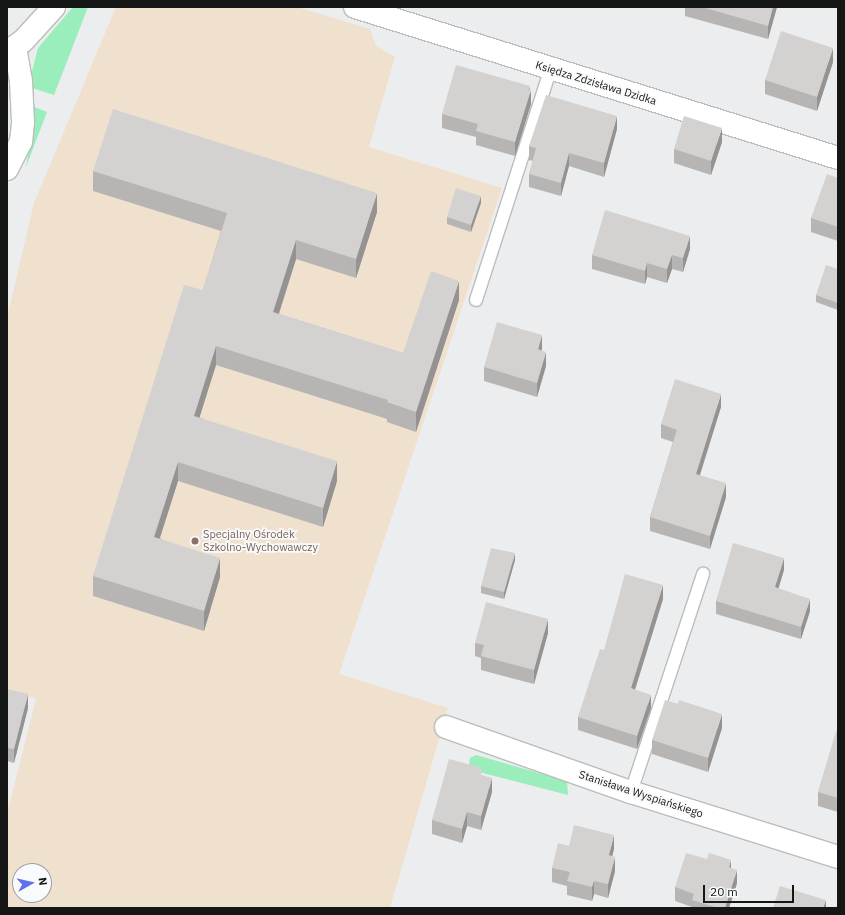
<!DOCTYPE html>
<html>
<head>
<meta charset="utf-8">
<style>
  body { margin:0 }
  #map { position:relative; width:845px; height:915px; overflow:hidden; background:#ecedee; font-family:"IBM Plex Sans",sans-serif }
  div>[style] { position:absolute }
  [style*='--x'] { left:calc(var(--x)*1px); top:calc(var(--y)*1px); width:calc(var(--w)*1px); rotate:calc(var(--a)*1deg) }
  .education>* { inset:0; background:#f0e0ce }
  .green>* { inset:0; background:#9eb }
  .roads { filter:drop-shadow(1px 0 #bbbcbd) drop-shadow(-1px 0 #bbbcbd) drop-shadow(0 1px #bbbcbd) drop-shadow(0 -1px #bbbcbd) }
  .lane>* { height:12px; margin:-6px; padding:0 6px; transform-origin:6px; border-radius:6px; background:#fff }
  .street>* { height:22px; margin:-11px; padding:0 11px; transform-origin:11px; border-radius:11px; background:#fff }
  .primary>* { height:22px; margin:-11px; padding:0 11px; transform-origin:11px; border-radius:11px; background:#fff }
  .wall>* { inset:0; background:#b6b5b4 }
  .shaded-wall>* { inset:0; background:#949392 }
  .building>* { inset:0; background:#d4d2d1 }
  .dots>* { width:11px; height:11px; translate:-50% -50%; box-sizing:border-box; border:2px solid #f9fafb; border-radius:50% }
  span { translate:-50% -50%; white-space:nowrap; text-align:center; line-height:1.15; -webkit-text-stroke:3.5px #f9fafb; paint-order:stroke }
  .street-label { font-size:11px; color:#151616 }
  .education-label { font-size:11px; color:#785e54 }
  .left { translate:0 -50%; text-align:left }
  .frame { position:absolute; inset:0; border:8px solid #151616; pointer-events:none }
  .north { position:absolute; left:12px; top:863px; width:40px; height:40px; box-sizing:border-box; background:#f9fafb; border:1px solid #9e9f9f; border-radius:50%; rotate:82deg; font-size:11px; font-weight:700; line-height:16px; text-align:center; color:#151616 }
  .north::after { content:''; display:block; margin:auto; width:14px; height:18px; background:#5f72e9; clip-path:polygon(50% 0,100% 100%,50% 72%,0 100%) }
  .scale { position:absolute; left:703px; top:885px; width:91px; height:18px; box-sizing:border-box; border:2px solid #151616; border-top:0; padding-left:5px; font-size:12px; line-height:14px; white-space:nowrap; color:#151616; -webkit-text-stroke:3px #f9fafb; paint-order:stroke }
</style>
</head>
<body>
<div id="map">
  <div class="education">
    <i style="clip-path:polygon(evenodd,116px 7px,297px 7px,370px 29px,376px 46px,395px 57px,369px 147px,502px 188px,339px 674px,448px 708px,390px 908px,7px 908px,7px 814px,36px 699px,7px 691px,7px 318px,34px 203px,116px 7px,20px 871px,44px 871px,44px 895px,20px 895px,20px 871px)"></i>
  </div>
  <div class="green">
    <i style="clip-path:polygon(73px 7px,88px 7px,54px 95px,32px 88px,32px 71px,38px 48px)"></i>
    <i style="clip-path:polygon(32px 106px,47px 112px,26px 167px,30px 142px)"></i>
    <i style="clip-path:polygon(476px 755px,567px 781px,568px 795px,471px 770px,469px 764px,470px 758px)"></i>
  </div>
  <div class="roads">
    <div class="lane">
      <i style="--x:476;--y:300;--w:244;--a:-72.1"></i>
      <i style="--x:631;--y:792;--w:230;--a:-71.7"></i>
    </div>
    <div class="street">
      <i style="--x:355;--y:7;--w:506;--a:17.36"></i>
      <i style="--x:446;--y:727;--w:196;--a:19.4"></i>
      <i style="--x:631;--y:792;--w:217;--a:17.4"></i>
    </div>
    <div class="primary">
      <i style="--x:7;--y:52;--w:19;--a:-35"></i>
      <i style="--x:23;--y:41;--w:46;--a:-47.6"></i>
      <i style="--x:7;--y:169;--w:30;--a:-63"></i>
      <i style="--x:21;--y:142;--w:20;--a:-84"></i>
      <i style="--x:23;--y:122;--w:41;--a:-92.8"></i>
      <i style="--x:21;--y:81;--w:34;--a:-100"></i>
    </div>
  </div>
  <div class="wall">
    <i style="clip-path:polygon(685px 7px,777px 7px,768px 39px,685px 16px)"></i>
    <i style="clip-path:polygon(833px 62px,817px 111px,765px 94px,765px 80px)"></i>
    <i style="clip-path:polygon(530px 90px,531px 104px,515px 156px,476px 145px,476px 137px,442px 128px,442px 114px)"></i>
    <i style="clip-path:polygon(617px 129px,604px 177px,569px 166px,561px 196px,529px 187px,529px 174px,533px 161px,529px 160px,529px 146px)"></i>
    <i style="clip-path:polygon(722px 142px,711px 175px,674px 163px,674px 149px)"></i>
    <i style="clip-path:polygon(93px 171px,377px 212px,356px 278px,296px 259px,279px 314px,403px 353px,459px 300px,416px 432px,387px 422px,387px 419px,216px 365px,199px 417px,337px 481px,323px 527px,178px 481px,160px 538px,220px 577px,204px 631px,93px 596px,93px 576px,203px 290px,221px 231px,93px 191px)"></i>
    <i style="clip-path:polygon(838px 178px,838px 241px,811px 232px,811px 218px)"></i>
    <i style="clip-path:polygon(481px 203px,471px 232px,447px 224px,447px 217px)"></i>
    <i style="clip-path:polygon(690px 249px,683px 272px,672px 269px,667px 283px,647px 277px,645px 284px,592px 269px,592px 255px)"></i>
    <i style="clip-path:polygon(838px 269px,838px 310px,816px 302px,816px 295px)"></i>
    <i style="clip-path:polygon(542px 349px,542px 351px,546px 366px,537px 397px,484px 381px,484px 367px)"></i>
    <i style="clip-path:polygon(721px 407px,700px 475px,726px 497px,710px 549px,650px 531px,650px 517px,673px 442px,661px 438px,661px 424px)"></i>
    <i style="clip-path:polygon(515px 560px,504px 599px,481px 593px,481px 586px)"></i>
    <i style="clip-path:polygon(784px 570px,778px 588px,810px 611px,801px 639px,716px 614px,716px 601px)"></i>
    <i style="clip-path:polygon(663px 599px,635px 690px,651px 708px,637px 749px,578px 730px,578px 717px,604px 650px)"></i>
    <i style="clip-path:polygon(548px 633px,534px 684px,481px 670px,481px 658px,475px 656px,475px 643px)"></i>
    <i style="clip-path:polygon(7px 689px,28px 708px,14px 763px,7px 761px)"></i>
    <i style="clip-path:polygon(722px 728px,708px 772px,652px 754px,652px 740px)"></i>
    <i style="clip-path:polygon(838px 732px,838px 812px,818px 806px,818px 792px)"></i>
    <i style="clip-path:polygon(482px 775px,492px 792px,481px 830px,467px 826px,462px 843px,432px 834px,432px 820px)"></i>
    <i style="clip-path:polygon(569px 846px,614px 849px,612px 856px,615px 871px,608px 898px,594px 894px,592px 901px,567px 895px,567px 886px,552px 882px,552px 868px)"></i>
    <i style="clip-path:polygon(731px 868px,737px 883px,729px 908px,692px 908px,692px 907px,675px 901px,675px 887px)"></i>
  </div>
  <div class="shaded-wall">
    <i style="clip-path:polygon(773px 7px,777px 7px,768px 39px,768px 26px)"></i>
    <i style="clip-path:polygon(833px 48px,833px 62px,817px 111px,817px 97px)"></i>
    <i style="clip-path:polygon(530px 86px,530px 94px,531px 90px,531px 104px,515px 156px,515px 142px)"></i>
    <i style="clip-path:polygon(617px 116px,617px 129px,604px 177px,604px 163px)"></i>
    <i style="clip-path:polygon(722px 128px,722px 142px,711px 175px,711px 161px)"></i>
    <i style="clip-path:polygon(569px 153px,569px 166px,561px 196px,561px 183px)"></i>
    <i style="clip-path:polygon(377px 193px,377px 212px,356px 278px,356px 259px)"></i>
    <i style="clip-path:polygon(481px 196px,481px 203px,471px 232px,471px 225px)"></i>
    <i style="clip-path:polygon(690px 236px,690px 249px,683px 272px,683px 258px)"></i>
    <i style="clip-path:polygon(296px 240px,296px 259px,273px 332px,273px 312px)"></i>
    <i style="clip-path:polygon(672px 255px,672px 269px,667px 283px,667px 269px)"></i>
    <i style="clip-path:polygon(647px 263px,647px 277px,645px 284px,645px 271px)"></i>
    <i style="clip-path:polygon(459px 281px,459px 300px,416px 432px,416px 412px)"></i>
    <i style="clip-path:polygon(542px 335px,542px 349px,538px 363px,538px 349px)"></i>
    <i style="clip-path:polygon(216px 346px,216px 365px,194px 435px,194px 416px)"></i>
    <i style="clip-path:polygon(546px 352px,546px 366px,537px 397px,537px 383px)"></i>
    <i style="clip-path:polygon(721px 394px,721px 407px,696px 487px,696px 474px)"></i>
    <i style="clip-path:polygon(337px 461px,337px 481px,323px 527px,323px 508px)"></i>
    <i style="clip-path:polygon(178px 462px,178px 481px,154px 556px,154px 537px)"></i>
    <i style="clip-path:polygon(726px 483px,726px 497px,710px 549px,710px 536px)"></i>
    <i style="clip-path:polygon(515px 553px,515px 560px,504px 599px,504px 592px)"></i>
    <i style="clip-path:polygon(220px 558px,220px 577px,204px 631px,204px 611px)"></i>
    <i style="clip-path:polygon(784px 558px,784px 570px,775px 600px,775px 587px)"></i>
    <i style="clip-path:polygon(663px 585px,663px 599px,631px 702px,631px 688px)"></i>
    <i style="clip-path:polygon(810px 599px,810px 611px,801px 639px,801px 627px)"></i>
    <i style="clip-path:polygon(548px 619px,548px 633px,534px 684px,534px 670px)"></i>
    <i style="clip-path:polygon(28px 694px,28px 708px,14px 763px,14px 749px)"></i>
    <i style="clip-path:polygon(651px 695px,651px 708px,637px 749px,637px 736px)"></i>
    <i style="clip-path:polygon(722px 714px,722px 728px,708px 772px,708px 758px)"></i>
    <i style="clip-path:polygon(492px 778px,492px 792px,481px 830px,481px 816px)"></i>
    <i style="clip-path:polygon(467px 812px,467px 826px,462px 843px,462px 829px)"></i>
    <i style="clip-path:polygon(614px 835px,614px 849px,609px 869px,609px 855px)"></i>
    <i style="clip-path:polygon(615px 857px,615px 871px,608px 898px,608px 884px)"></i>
    <i style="clip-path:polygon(731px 860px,731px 874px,729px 867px)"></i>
    <i style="clip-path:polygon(737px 870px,737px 883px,729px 908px,725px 908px)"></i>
    <i style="clip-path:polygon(594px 881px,594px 894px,592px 901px,592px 887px)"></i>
    <i style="clip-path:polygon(826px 900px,826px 908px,823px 908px)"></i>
  </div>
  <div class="building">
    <i style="clip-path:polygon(702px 7px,773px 7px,768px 26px)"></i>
    <i style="clip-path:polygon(781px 31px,833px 48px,817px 97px,765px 80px)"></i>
    <i style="clip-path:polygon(456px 65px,530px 86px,529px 90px,531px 90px,515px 142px,476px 131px,478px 124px,442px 114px)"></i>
    <i style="clip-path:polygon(546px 95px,617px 116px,604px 163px,569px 153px,561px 183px,529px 174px,536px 148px,529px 146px)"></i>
    <i style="clip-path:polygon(113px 109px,377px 193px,356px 259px,296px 240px,273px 312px,403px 353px,431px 271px,459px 281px,416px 412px,387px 402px,388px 400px,216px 346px,194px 416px,337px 461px,323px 508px,178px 462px,154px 537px,220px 558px,204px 611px,93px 576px,184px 285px,203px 290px,227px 213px,93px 171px)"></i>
    <i style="clip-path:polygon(684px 116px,722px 128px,711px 161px,674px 149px)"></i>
    <i style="clip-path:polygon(827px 174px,838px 178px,838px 227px,811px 218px)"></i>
    <i style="clip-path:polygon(456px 188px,481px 196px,471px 225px,447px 217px)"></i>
    <i style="clip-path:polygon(605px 210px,690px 236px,683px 258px,672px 255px,667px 269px,647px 263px,645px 271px,592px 255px)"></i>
    <i style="clip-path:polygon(826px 265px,838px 269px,838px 303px,816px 295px)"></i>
    <i style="clip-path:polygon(497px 322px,542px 335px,538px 349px,546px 352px,537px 383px,484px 367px)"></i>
    <i style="clip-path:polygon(675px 379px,721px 394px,696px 474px,726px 483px,710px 536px,650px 517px,677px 430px,661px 424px)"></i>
    <i style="clip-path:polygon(733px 543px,784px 558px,775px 587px,810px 599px,801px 627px,716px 601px)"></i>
    <i style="clip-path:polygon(491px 548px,515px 553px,504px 592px,481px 586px)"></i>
    <i style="clip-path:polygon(625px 574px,663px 585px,631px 688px,651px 695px,637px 736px,578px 717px,600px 649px,604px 650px)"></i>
    <i style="clip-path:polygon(486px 602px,548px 619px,534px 670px,481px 656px,484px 645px,475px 643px)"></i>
    <i style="clip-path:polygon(7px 689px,28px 694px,14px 749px,7px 748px)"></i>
    <i style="clip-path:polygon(665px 700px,678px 704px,679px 700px,722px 714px,708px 758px,652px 740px)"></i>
    <i style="clip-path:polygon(836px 731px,838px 732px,838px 798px,818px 792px)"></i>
    <i style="clip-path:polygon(449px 759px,482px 768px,481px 775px,492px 778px,481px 816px,467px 812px,462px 829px,432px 820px)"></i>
    <i style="clip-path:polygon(574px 825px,614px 835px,609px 855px,615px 857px,608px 884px,594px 881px,592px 887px,567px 881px,570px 872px,552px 868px,558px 843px,569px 846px)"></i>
    <i style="clip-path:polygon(686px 853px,707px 859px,709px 853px,731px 860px,729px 867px,737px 870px,725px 908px,718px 908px,692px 900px,694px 894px,675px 887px)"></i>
    <i style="clip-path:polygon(780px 886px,826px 900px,823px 908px,773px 908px)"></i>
  </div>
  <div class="dots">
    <i style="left:195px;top:541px;background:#8d6e63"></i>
  </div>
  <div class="street-label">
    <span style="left:596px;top:83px;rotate:17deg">Księdza Zdzisława Dzidka</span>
    <span style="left:641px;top:794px;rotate:18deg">Stanisława Wyspiańskiego</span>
  </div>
  <div class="education-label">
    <span class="left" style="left:203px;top:541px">Specjalny Ośrodek<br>Szkolno-Wychowawczy</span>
  </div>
  <div class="frame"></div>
  <div class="north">N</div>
  <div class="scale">20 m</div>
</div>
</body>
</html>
